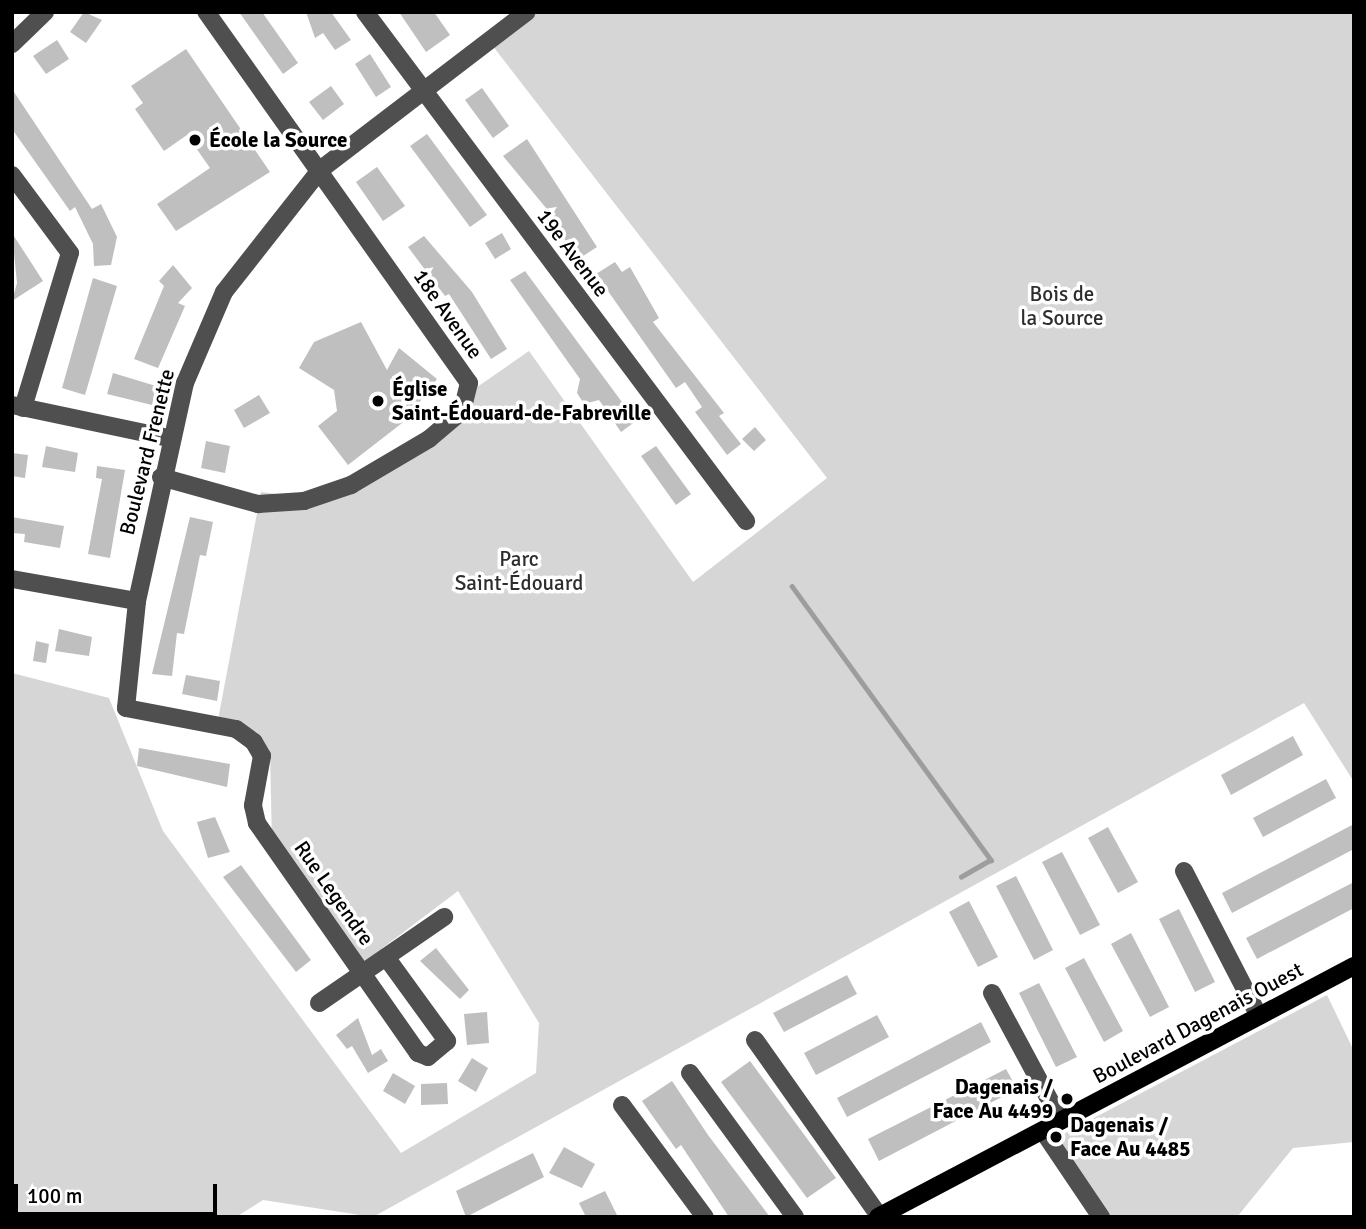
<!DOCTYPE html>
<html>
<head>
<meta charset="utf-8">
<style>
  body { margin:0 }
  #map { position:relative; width:1366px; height:1229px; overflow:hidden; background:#fff; font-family:Signika,sans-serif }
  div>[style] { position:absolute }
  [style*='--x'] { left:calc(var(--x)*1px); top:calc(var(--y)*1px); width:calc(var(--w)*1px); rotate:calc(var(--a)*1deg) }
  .green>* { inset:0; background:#d6d6d6 }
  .stream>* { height:4.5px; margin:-2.25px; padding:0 2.25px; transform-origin:2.25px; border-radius:2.25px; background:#9d9d9d }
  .building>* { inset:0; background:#bfbfbf }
  .minor>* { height:18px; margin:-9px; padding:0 9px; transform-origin:9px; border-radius:9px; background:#4f4f4f }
  .major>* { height:18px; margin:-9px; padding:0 9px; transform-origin:9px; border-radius:9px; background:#000 }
  .dots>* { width:19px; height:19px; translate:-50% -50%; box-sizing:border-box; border:4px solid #fff; border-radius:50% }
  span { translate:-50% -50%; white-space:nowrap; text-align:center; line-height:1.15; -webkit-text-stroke:7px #fff; paint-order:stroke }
  .poi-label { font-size:21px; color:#000; font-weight:700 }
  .left { translate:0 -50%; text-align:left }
  .right { translate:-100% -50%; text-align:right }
  .street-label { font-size:21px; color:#000 }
  .park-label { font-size:21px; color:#2d2d2d }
  .frame { position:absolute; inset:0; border:14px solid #000; pointer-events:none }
  .scale { position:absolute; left:14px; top:1184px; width:203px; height:32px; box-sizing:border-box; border:4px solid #000; border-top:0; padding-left:9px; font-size:21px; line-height:24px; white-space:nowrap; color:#000; -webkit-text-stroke:5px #fff; paint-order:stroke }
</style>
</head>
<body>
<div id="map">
  <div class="green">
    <i style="clip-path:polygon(536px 12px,1354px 12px,1354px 782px,1304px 703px,373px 1217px,263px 1200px,236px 1217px,12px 1217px,12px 673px,109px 698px,163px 831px,401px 1153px,536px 1073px,539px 1023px,458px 891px,360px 965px,272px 846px,270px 750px,217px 725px,261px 492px,300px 497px,328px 488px,456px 424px,467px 394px,529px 351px,693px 582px,827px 478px,492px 45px)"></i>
    <i style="clip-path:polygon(1327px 995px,1354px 1051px,1354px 1142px,1293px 1148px,1237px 1217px,1105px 1217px,1056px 1138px)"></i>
  </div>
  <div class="stream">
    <i style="--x:792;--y:586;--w:339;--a:54"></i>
    <i style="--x:991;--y:860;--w:34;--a:150"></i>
  </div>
  <div class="building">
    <i style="clip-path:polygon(84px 12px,102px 20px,86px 43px,70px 32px)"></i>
    <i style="clip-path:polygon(239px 12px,262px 12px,298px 63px,283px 74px)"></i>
    <i style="clip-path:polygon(306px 12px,331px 12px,351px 40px,335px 50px,323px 33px,315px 38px)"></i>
    <i style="clip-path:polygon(399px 12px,434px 12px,450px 35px,426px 52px)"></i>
    <i style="clip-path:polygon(57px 40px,69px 59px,46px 74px,33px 56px)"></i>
    <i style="clip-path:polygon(186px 49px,270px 172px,176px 231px,157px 204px,210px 168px,187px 135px,164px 151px,135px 109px,143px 103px,131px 86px)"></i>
    <i style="clip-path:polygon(370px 54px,391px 87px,376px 97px,355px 64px)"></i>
    <i style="clip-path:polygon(331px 86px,344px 104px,323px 120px,309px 102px)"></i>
    <i style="clip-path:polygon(482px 88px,509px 126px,493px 138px,465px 100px)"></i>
    <i style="clip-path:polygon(12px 89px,92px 209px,101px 204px,117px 237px,111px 265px,94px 266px,93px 244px,75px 207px,70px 211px,12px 129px)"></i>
    <i style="clip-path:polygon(427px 134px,487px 215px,470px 227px,410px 146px)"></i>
    <i style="clip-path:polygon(527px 139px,597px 247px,577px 260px,546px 208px,503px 156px)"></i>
    <i style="clip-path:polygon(377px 167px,405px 206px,383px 221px,356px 182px)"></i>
    <i style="clip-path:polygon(12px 233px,43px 281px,12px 301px,17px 283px)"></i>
    <i style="clip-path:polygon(502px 233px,511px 249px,495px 259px,485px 243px)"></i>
    <i style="clip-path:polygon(424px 236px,472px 292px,507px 349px,491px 359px,449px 294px,445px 296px,423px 267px,408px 247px)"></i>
    <i style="clip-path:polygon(615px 262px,622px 272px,630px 267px,659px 318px,653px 322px,724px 413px,719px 416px,741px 444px,727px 455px,695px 412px,702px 407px,685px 382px,676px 388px,596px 274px)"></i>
    <i style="clip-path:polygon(173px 265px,192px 288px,178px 303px,185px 306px,158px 368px,134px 359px,164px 286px,159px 281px)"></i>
    <i style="clip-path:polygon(525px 271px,636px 421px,621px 432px,599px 400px,584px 404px,577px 393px,580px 379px,510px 280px)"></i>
    <i style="clip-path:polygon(93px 278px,117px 286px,85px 395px,62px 388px)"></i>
    <i style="clip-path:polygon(361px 322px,387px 370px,399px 348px,437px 379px,406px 420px,348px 465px,318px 426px,337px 411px,334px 390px,299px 368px,314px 342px)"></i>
    <i style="clip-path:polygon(113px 373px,156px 386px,152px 405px,107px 394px)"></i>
    <i style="clip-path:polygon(259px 395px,270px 413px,244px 428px,234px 410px)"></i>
    <i style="clip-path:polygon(755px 427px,766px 440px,754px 451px,742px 439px)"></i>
    <i style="clip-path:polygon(206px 441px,230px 446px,225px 473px,201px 468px)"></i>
    <i style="clip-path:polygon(46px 446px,78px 453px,75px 472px,42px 467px)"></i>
    <i style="clip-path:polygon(656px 446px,691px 494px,676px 505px,641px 456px)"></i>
    <i style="clip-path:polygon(12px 453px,28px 455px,25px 478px,12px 476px)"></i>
    <i style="clip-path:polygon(97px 466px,125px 470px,110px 558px,88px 554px,102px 479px,96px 478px)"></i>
    <i style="clip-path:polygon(12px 517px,64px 526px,60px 548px,24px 542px,25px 534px,12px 533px)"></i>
    <i style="clip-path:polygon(190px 517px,213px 522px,206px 556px,200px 555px,184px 634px,177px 633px,172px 676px,152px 674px)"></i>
    <i style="clip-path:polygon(59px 629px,92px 637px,89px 656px,55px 651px)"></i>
    <i style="clip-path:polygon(36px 641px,49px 644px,46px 663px,33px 661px)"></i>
    <i style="clip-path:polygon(186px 675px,220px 681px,217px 701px,182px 694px)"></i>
    <i style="clip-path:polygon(1293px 736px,1303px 755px,1231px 795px,1221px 775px)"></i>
    <i style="clip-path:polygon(139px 748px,230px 764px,227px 787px,137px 766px)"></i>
    <i style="clip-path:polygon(1326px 779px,1336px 798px,1263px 837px,1253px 818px)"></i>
    <i style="clip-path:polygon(215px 817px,230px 852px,208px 858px,197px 822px)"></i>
    <i style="clip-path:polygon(1354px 824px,1354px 849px,1232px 913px,1222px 893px)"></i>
    <i style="clip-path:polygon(1108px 827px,1138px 882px,1118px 893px,1088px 838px)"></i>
    <i style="clip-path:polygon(1062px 852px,1100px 925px,1080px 935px,1042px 862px)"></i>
    <i style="clip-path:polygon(241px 865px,311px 960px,296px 972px,223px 877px)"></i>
    <i style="clip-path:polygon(1016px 876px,1053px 950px,1034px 960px,996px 886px)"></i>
    <i style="clip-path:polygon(1354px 882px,1354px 908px,1257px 959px,1246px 938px)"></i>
    <i style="clip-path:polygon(969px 901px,998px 957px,978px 967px,949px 912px)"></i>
    <i style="clip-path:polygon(1179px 909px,1215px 982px,1195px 992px,1159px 919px)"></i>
    <i style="clip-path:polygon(1131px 933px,1169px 1007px,1150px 1017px,1111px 944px)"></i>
    <i style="clip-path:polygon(436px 948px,469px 990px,460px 999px,420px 961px)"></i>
    <i style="clip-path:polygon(1084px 958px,1123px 1031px,1104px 1042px,1065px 968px)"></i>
    <i style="clip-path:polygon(847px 975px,857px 994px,784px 1032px,773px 1013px)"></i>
    <i style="clip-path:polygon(1039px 983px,1077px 1057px,1056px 1067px,1019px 993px)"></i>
    <i style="clip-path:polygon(487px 1012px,489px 1043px,467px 1045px,464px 1014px)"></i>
    <i style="clip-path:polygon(877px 1015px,889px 1037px,816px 1075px,804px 1053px)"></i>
    <i style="clip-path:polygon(358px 1018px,372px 1055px,381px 1049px,388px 1061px,368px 1073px,352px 1046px,347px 1049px,336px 1035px)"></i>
    <i style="clip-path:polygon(981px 1022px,991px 1042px,847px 1117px,837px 1098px)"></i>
    <i style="clip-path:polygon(472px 1058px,488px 1068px,476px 1092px,458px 1081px)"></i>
    <i style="clip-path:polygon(750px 1061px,836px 1178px,807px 1198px,721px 1082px)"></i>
    <i style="clip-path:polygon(1006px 1069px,1017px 1089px,879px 1161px,868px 1139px)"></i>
    <i style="clip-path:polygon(393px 1073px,415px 1086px,405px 1104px,383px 1091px)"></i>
    <i style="clip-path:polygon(672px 1081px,708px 1135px,770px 1217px,729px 1217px,681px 1145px,676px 1149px,651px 1114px,642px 1101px)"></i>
    <i style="clip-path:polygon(447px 1083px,448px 1104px,421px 1105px,421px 1084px)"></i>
    <i style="clip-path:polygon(564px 1147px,595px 1164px,582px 1188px,549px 1173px)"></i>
    <i style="clip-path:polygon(533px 1153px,544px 1177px,466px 1217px,456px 1191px)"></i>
    <i style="clip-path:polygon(605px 1191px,618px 1217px,586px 1217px,579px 1203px)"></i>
  </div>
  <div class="minor">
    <i style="--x:365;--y:12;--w:636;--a:53.18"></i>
    <i style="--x:12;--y:44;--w:46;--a:-44.1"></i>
    <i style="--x:12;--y:175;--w:97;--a:53.4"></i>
    <i style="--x:70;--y:253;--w:162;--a:106.9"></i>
    <i style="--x:12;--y:405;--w:160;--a:11.9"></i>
    <i style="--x:161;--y:477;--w:101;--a:15.6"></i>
    <i style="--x:258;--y:504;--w:46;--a:-3.7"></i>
    <i style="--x:304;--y:501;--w:50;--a:-18.8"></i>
    <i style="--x:351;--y:485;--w:91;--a:-30.5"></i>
    <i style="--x:429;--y:439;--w:43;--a:-40.3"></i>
    <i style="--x:462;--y:411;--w:29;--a:-76"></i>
    <i style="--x:469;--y:383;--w:455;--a:-125.3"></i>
    <i style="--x:12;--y:579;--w:127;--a:10"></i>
    <i style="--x:1184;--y:871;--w:163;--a:62.7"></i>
    <i style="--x:386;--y:957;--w:104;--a:54"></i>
    <i style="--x:447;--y:1041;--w:25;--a:140"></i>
    <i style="--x:428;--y:1057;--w:11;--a:-158"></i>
    <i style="--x:418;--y:1053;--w:281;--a:-125"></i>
    <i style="--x:257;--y:823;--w:18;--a:-103"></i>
    <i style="--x:253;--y:805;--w:50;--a:-79.6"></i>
    <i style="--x:262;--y:756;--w:16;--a:-120"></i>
    <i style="--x:254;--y:742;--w:22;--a:-144"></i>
    <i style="--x:236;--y:729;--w:112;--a:-169.2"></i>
    <i style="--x:126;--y:708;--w:108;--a:-84.1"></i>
    <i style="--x:137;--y:601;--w:223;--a:-77.6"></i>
    <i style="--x:185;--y:383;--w:99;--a:-66.8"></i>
    <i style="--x:224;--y:292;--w:155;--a:-51.8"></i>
    <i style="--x:320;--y:170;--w:260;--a:-37.4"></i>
    <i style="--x:992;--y:993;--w:145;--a:61.7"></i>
    <i style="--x:319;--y:1003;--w:152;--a:-34.5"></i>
    <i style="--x:755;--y:1040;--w:215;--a:54.8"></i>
    <i style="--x:690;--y:1073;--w:178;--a:53.9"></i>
    <i style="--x:622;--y:1105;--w:139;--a:53.5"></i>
    <i style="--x:1043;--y:1131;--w:104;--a:56"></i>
  </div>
  <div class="major">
    <i style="--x:878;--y:1217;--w:538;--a:-27.8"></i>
  </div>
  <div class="dots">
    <i style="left:195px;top:140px;background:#000"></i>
    <i style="left:378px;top:401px;background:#000"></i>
    <i style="left:1067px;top:1099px;background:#000"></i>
    <i style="left:1056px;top:1137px;background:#000"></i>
  </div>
  <div class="poi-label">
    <span class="left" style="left:209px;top:140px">École la Source</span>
    <span class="left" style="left:392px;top:401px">Église<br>Saint-Édouard-de-Fabreville</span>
    <span class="right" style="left:1053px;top:1099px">Dagenais /<br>Face Au 4499</span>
    <span class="left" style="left:1070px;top:1137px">Dagenais /<br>Face Au 4485</span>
  </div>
  <div class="street-label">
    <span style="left:573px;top:253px;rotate:53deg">19e Avenue</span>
    <span style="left:448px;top:314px;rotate:55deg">18e Avenue</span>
    <span style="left:147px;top:452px;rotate:-76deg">Boulevard Frenette</span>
    <span style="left:334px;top:893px;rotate:55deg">Rue Legendre</span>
    <span style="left:1198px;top:1023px;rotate:-28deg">Boulevard Dagenais Ouest</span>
  </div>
  <div class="park-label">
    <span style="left:1062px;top:306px">Bois de<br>la Source</span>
    <span style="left:519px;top:571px">Parc<br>Saint-Édouard</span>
  </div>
  <div class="frame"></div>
  <div class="scale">100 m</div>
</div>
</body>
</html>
